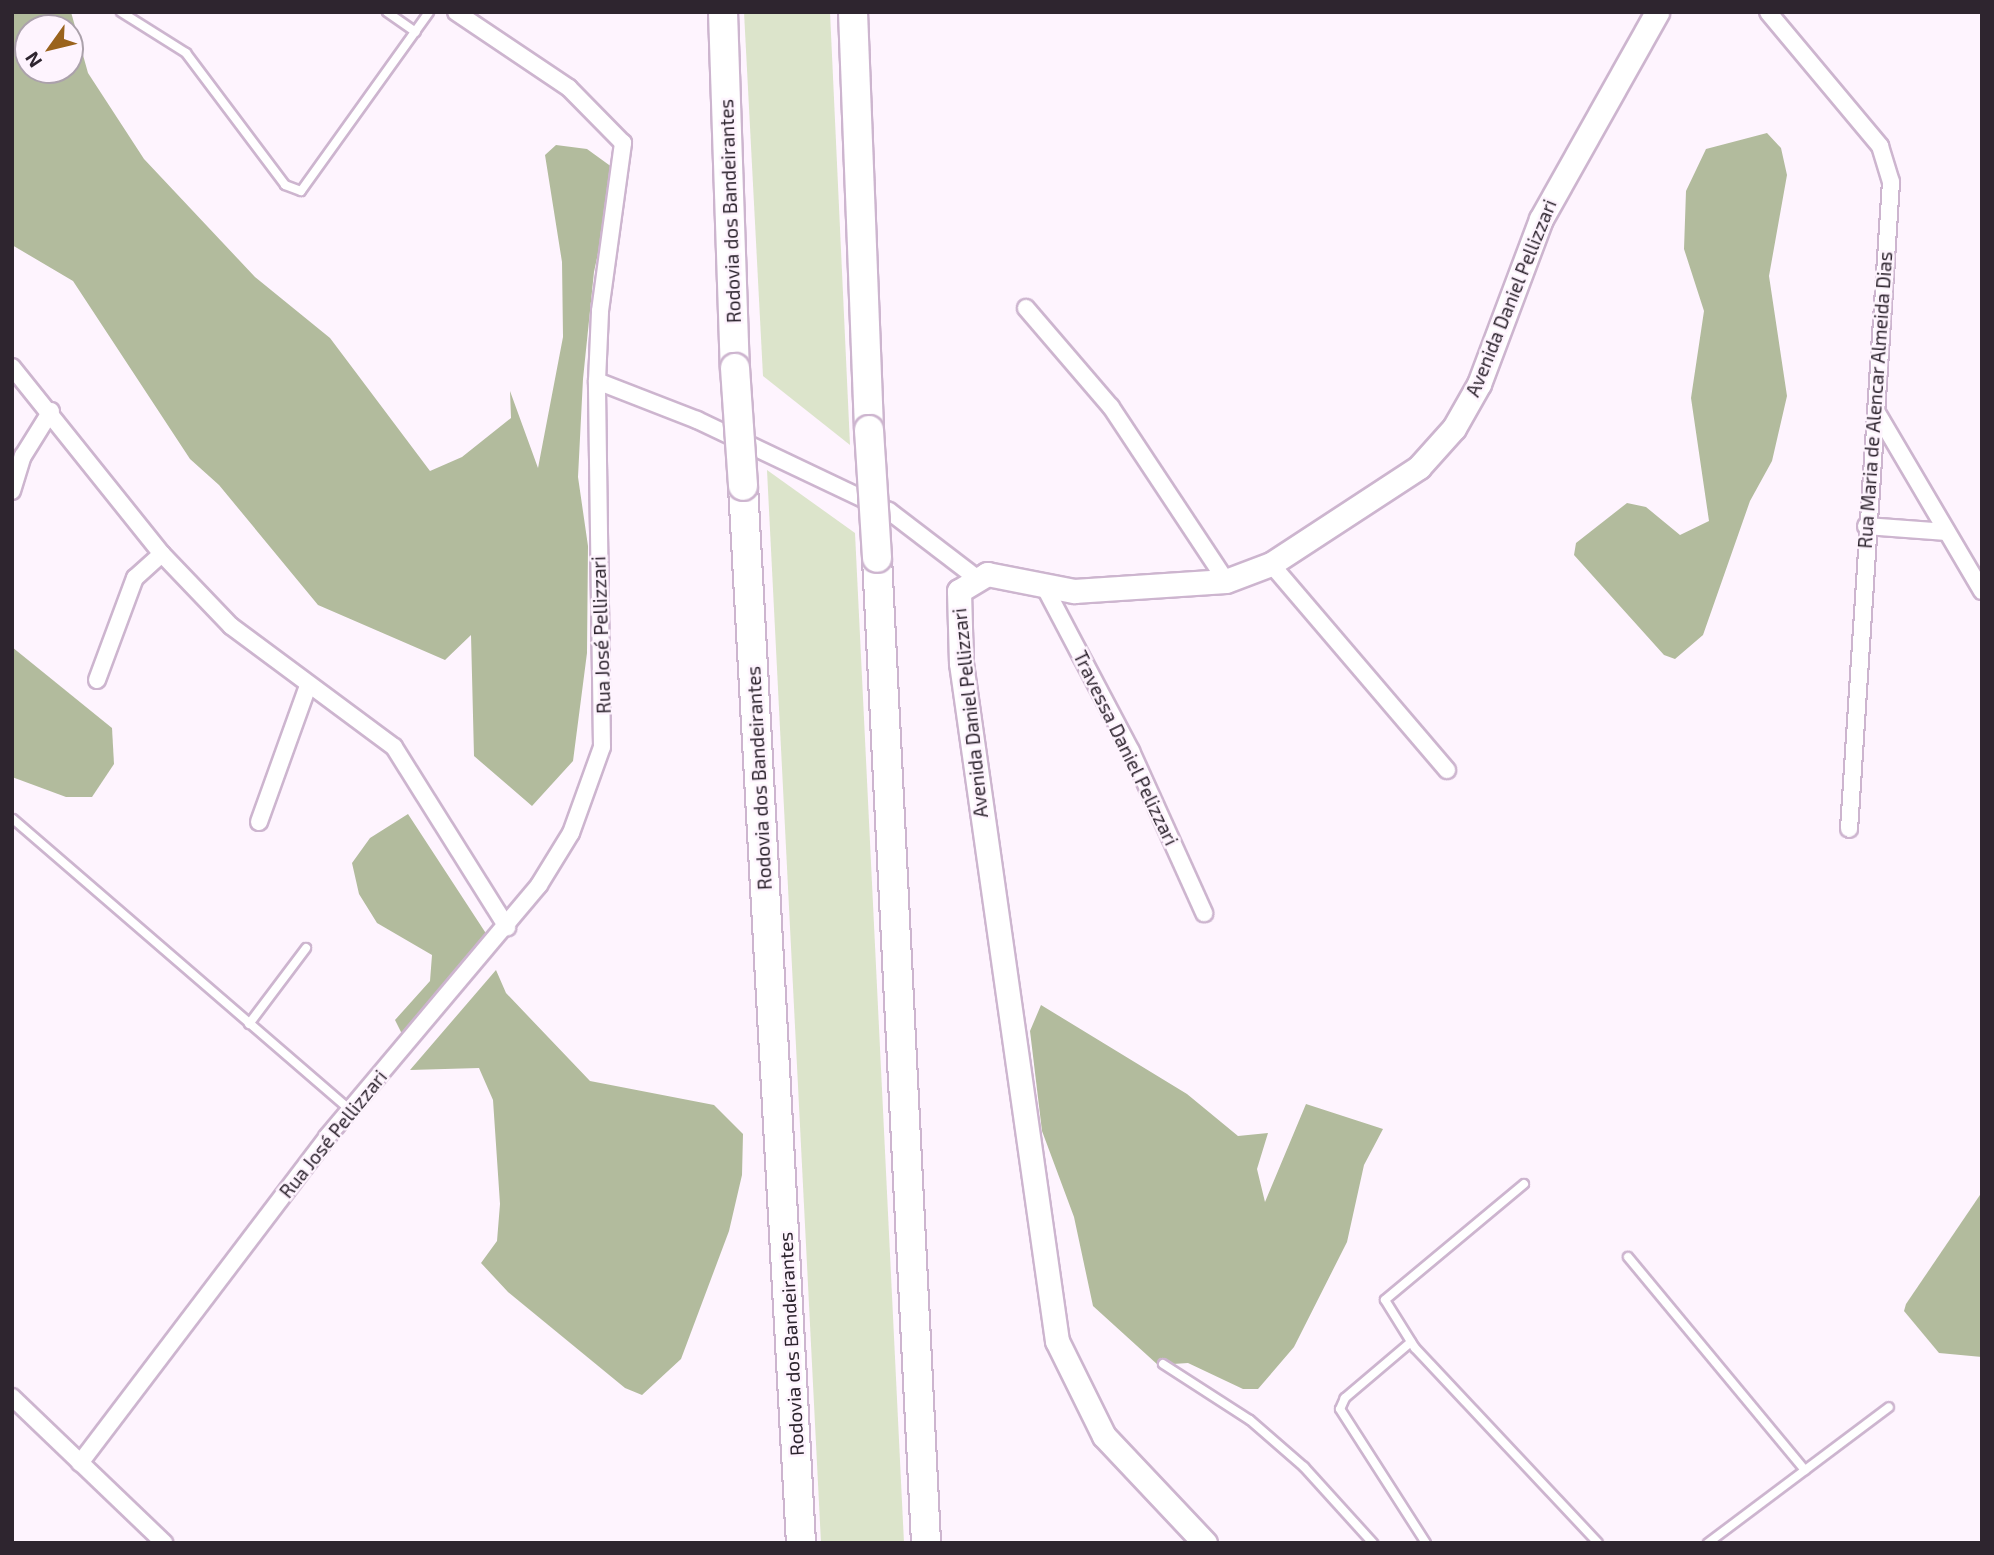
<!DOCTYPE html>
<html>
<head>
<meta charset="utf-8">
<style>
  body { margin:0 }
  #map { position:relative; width:1994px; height:1555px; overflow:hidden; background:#fef4fe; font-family:"Exo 2",sans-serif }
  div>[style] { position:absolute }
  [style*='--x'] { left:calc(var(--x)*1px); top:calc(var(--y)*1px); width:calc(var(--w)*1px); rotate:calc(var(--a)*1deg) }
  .green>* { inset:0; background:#dce4cb }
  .forest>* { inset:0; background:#b2bb9d }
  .roads { filter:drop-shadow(2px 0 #cdb5cf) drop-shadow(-2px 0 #cdb5cf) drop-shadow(0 2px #cdb5cf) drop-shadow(0 -2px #cdb5cf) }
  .lane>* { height:8px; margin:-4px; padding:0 4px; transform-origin:4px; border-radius:4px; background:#fff }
  .street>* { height:16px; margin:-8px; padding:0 8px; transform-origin:8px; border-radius:8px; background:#fff }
  .secondary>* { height:23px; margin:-11.5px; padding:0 11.5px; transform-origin:11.5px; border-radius:11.5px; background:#fff }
  .highway>* { height:28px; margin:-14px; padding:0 14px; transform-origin:14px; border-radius:14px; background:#fff }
  .bridges { filter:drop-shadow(2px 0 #cdb5cf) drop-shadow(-2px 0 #cdb5cf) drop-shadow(0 2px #cdb5cf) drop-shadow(0 -2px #cdb5cf) }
  .highway-bridge>* { height:28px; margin:-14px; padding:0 14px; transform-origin:14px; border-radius:14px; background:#fff }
  span { translate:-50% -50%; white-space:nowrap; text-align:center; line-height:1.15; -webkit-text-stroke:5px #fef4fe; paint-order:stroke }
  .street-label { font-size:19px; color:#2e252f }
  .frame { position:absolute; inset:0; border:14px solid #2e252f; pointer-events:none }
  .north { position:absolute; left:14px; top:14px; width:70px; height:70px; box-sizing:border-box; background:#fef4fe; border:2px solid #aba1ab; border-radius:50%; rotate:236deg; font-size:19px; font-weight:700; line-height:28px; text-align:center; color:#2e252f }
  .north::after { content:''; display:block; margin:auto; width:24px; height:32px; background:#9a631d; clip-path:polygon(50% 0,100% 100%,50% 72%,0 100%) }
</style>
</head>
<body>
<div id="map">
  <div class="green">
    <i style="clip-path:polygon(744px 12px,830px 12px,850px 445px,763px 376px)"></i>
    <i style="clip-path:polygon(767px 470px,855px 533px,904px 1543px,821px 1543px)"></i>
  </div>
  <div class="forest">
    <i style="clip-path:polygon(evenodd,12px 12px,71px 12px,88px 73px,144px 159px,255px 277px,330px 338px,430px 471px,462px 457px,511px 418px,510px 391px,538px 468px,563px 337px,562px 262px,545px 155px,556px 145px,587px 149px,616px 170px,594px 272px,583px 379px,578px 477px,588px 546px,587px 653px,573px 761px,532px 806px,474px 756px,471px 635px,445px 660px,318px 605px,219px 485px,190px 459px,73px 281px,12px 245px,12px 12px,28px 28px,70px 28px,70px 70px,28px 70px,28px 28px)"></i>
    <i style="clip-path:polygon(1767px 133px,1781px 148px,1787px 175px,1769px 276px,1787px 396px,1772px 461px,1750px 501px,1703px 635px,1675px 659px,1664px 655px,1574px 555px,1576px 543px,1627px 503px,1646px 507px,1680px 535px,1709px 521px,1691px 398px,1704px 311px,1684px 249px,1686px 191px,1706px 149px)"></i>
    <i style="clip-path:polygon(12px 647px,112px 728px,114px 764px,92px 797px,66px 797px,12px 777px)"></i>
    <i style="clip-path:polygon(408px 814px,487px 935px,403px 1036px,395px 1020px,430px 981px,432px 955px,377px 923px,359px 894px,352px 863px,370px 838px)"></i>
    <i style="clip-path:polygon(496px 970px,506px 993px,590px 1081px,714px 1105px,743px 1134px,742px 1175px,729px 1231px,681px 1359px,642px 1395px,625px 1388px,508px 1292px,481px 1263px,497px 1241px,500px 1204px,493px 1100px,479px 1068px,410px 1070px)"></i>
    <i style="clip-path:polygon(1041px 1005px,1187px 1094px,1238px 1136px,1268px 1133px,1257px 1169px,1265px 1202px,1306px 1104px,1383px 1129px,1364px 1165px,1347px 1242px,1294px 1347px,1258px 1389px,1243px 1389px,1188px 1363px,1158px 1365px,1093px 1306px,1074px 1217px,1042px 1131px,1030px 1031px)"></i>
    <i style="clip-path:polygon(1982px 1192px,1982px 1357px,1939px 1353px,1904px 1311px,1906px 1304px)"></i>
  </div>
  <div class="roads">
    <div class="lane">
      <i style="--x:121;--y:12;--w:77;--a:32.2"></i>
      <i style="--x:186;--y:53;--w:165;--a:53.1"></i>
      <i style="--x:285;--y:185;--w:17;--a:21"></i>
      <i style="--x:301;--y:191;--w:220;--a:-54.4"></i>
      <i style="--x:387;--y:12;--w:35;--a:35"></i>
      <i style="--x:13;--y:819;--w:445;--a:40.8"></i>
      <i style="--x:249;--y:1024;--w:95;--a:-53.1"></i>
      <i style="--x:1524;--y:1184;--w:181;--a:140.2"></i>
      <i style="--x:1385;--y:1300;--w:57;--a:58"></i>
      <i style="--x:1415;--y:1348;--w:267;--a:46.8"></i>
      <i style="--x:1628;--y:1257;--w:277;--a:50.3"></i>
      <i style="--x:1411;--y:1342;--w:87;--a:139.7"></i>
      <i style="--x:1345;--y:1398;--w:12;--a:114"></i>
      <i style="--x:1340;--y:1409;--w:159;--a:57.3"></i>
      <i style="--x:1163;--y:1364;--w:103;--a:32.8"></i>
      <i style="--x:1250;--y:1420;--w:72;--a:41"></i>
      <i style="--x:1304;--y:1467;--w:103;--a:47.8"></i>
      <i style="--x:1708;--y:1543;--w:226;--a:-36.9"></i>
    </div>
    <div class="street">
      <i style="--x:1768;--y:12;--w:175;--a:50.1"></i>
      <i style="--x:1880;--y:146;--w:38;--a:73"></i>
      <i style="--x:1891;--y:182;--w:648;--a:93.71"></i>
      <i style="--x:1026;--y:308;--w:130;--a:49.4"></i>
      <i style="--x:1111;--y:407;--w:209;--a:56.5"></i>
      <i style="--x:12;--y:367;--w:240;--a:51.3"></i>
      <i style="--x:162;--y:554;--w:100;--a:46.2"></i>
      <i style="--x:231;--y:626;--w:203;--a:36.6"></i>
      <i style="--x:394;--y:747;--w:213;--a:57.9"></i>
      <i style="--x:597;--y:381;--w:107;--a:21.3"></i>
      <i style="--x:697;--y:420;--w:212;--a:25.4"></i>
      <i style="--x:889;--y:511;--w:107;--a:37.4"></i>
      <i style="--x:1876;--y:411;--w:209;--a:59.5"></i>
      <i style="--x:12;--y:491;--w:37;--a:-73"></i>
      <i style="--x:23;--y:456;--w:53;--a:-58.1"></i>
      <i style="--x:1866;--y:526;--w:81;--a:4.2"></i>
      <i style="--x:1271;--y:564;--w:271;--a:49.5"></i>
      <i style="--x:1043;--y:584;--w:189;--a:62.2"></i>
      <i style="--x:1131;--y:751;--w:178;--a:65.7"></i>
      <i style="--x:97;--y:680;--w:109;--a:-69.6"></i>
      <i style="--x:135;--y:578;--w:36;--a:-42"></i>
      <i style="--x:259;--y:822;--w:145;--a:-70.2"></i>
      <i style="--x:12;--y:1397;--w:211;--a:43.8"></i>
      <i style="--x:80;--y:1463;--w:409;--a:-52.8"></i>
      <i style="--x:327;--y:1137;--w:329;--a:-49.9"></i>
      <i style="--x:539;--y:885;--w:61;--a:-58.4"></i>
      <i style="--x:571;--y:833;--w:91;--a:-70.2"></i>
      <i style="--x:602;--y:747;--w:366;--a:-90.8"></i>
      <i style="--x:597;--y:381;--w:70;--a:-87.5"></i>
      <i style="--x:600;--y:311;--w:170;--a:-82.2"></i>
      <i style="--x:623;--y:143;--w:77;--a:-134.5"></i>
      <i style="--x:569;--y:88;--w:136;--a:-146.1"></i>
    </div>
    <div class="secondary">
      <i style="--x:1205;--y:1543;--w:147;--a:-133.3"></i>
      <i style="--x:1104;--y:1436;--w:106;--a:-116.3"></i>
      <i style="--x:1057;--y:1341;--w:685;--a:-98.06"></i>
      <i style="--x:961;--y:663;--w:72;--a:-91.6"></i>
      <i style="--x:959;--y:591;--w:33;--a:-31"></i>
      <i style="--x:987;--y:574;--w:89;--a:11.1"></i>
      <i style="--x:1074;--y:591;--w:152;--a:-3.8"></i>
      <i style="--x:1226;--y:581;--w:48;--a:-20.7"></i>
      <i style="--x:1271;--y:564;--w:177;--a:-33.2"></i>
      <i style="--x:1419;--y:467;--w:52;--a:-48.1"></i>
      <i style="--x:1454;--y:428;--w:51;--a:-60.4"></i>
      <i style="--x:1479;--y:384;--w:176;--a:-69.4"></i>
      <i style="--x:1541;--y:219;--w:237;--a:-60.7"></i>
    </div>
    <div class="highway">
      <i style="--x:723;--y:12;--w:356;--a:88.1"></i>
      <i style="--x:853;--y:12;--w:418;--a:87.8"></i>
      <i style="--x:743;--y:486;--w:1059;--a:86.86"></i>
      <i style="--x:877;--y:558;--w:986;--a:87.15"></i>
    </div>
  </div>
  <div class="bridges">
    <div class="highway-bridge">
      <i style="--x:735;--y:368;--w:118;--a:86.1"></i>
      <i style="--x:869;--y:430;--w:128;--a:86.4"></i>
    </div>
  </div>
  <div class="street-label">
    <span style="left:730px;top:211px;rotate:-92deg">Rodovia dos Bandeirantes</span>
    <span style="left:1511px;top:298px;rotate:-68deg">Avenida Daniel Pellizzari</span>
    <span style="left:1875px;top:400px;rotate:-86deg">Rua Maria de Alencar Almeida Dias</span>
    <span style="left:601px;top:635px;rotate:-92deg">Rua José Pellizzari</span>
    <span style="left:970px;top:713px;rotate:-96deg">Avenida Daniel Pellizzari</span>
    <span style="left:1126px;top:748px;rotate:64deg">Travessa Daniel Pelizzari</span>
    <span style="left:759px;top:778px;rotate:-93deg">Rodovia dos Bandeirantes</span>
    <span style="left:333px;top:1134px;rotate:-51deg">Rua José Pellizzari</span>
    <span style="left:791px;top:1344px;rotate:-93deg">Rodovia dos Bandeirantes</span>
  </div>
  <div class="frame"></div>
  <div class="north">N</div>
</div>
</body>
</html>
